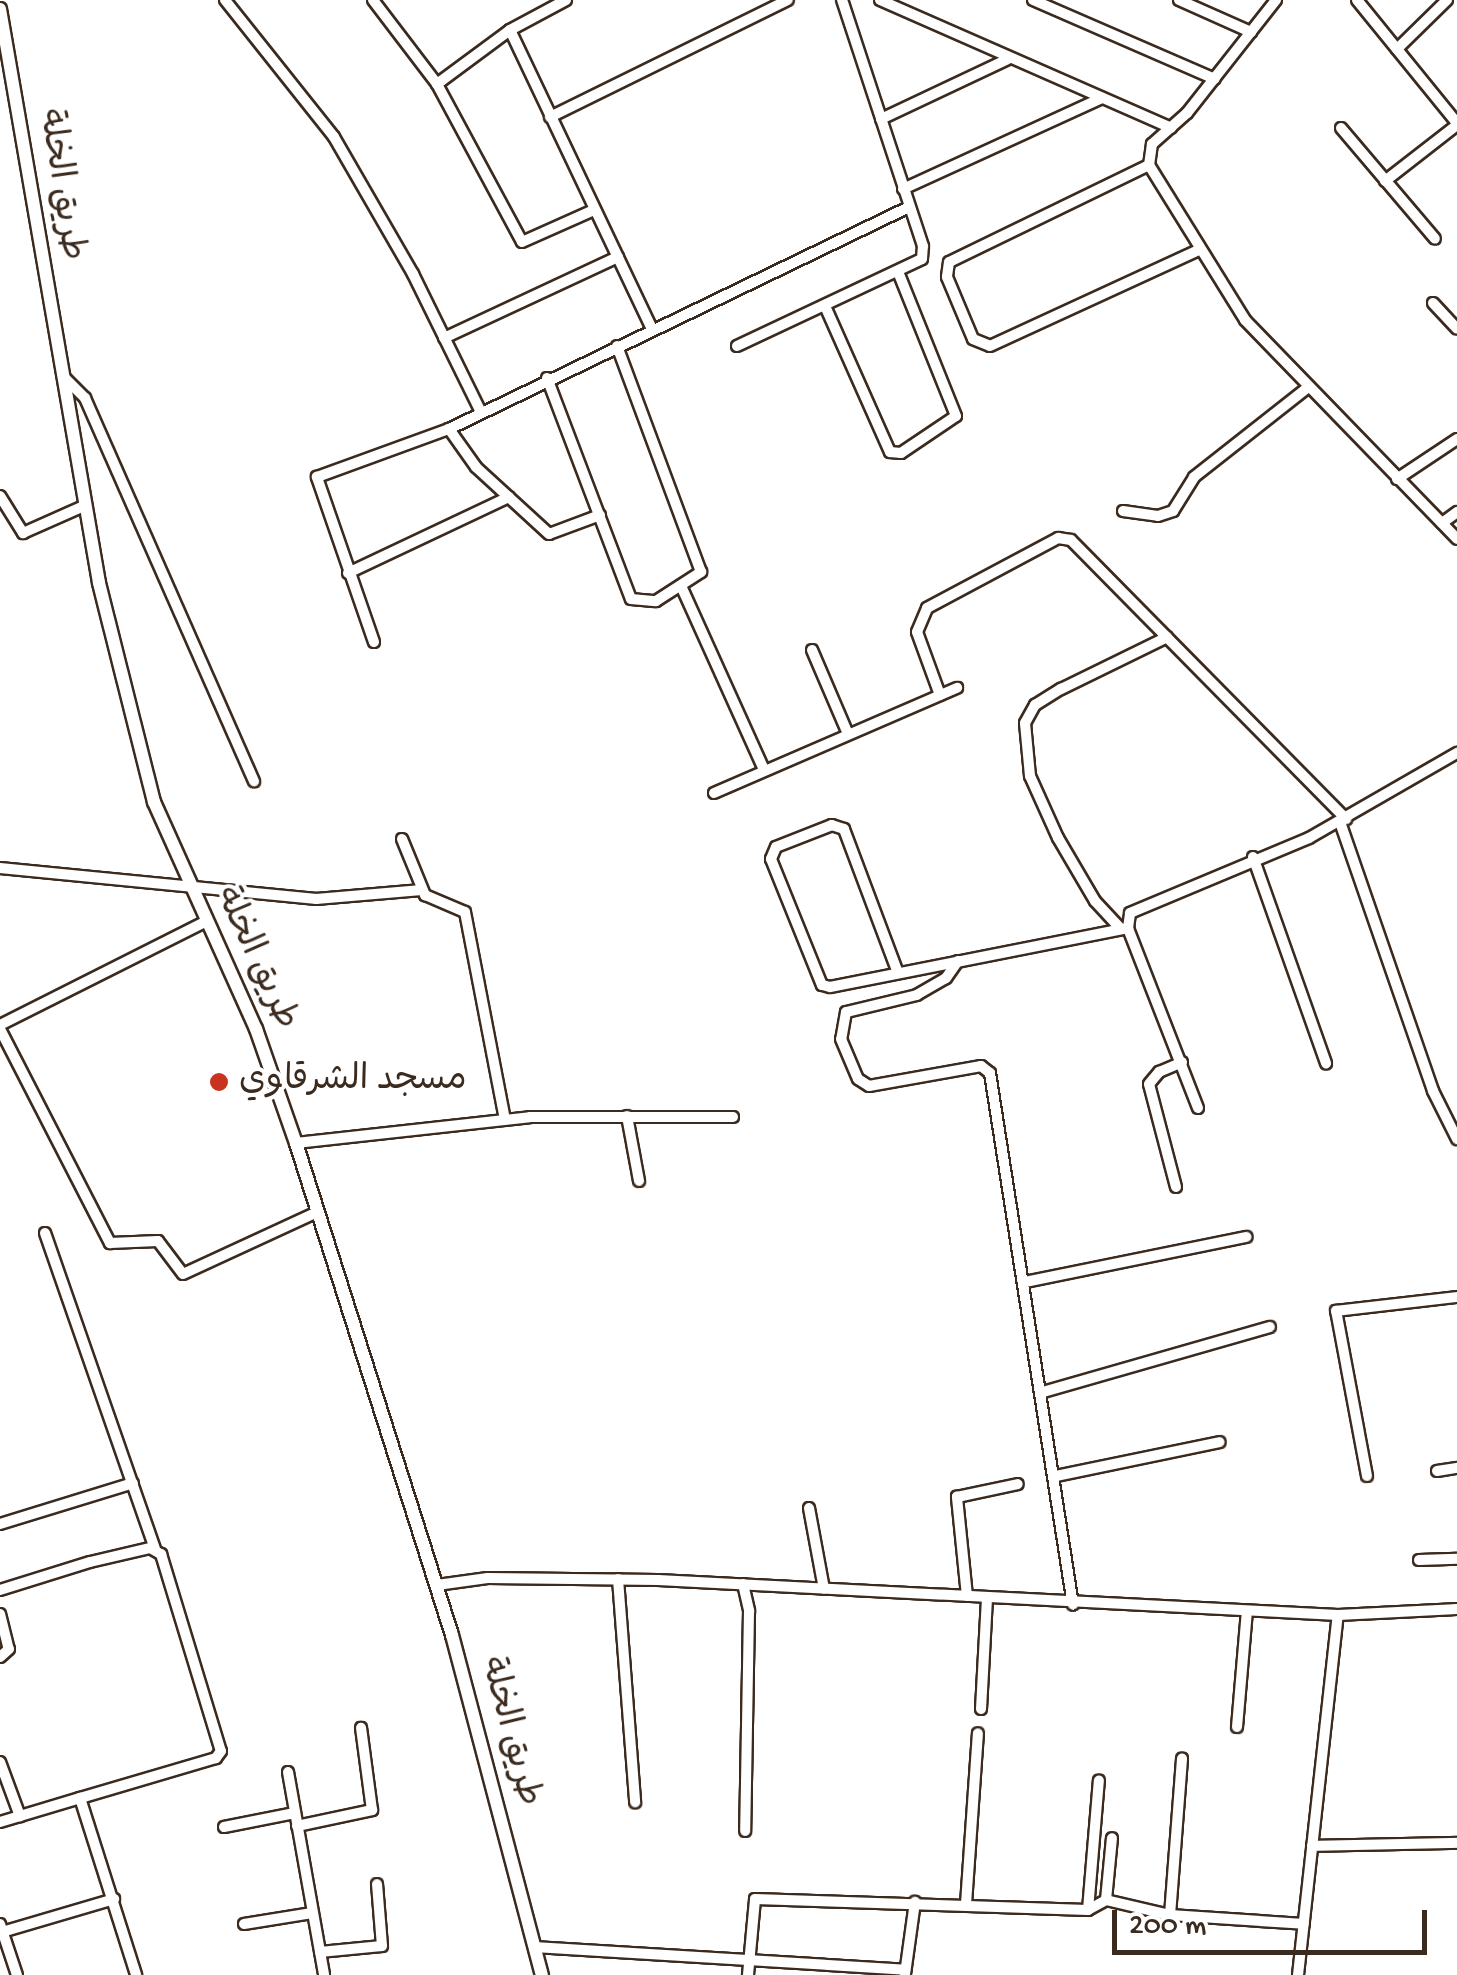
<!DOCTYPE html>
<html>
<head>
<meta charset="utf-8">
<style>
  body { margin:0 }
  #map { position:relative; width:1457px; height:1975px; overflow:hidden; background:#fff; font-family:"Gochi Hand","Playpen Sans Arabic",sans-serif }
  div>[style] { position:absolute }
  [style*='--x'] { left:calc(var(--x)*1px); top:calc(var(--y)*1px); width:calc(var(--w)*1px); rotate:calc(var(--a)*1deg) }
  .roads { filter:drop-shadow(2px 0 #3b2a1e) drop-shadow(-2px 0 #3b2a1e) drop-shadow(0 2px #3b2a1e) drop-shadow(0 -2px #3b2a1e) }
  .minor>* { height:10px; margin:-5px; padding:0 5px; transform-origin:5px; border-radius:5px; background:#fff }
  .tertiary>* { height:12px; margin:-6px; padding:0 6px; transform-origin:6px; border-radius:6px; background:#fff }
  .dots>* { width:28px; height:28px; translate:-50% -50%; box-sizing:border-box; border:5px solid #fff; border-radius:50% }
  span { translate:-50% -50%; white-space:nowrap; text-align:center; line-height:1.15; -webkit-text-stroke:8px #fff; paint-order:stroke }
  .street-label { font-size:35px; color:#3b2a1e }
  .poi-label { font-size:35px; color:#3b2a1e }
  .left { translate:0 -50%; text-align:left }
  .scale { position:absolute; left:1112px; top:1910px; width:315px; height:45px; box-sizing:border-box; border:5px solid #3b2a1e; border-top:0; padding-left:12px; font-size:30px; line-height:35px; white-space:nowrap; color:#3b2a1e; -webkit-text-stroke:8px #fff; paint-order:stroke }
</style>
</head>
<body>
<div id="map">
  <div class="roads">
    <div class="minor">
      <i style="--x:225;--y:0;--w:175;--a:51.5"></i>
      <i style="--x:334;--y:137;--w:158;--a:60"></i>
      <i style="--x:413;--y:274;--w:152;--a:63.8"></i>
      <i style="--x:373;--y:0;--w:106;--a:52.7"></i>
      <i style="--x:566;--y:0;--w:64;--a:151.8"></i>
      <i style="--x:510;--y:30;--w:91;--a:143.5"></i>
      <i style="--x:437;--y:84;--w:179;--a:61.7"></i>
      <i style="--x:522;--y:242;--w:79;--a:-24"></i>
      <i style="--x:880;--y:0;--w:318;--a:23.7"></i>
      <i style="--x:1033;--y:0;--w:198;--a:23.5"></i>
      <i style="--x:1179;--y:0;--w:79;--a:24"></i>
      <i style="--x:1276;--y:0;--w:144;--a:128.2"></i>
      <i style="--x:1187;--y:113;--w:47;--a:138.5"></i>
      <i style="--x:1152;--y:144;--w:21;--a:98"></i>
      <i style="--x:1149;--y:165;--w:182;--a:58.2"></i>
      <i style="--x:1245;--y:320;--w:305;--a:45.9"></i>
      <i style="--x:1357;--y:0;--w:159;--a:50.9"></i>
      <i style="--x:510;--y:30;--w:331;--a:64.6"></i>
      <i style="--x:1397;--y:49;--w:70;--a:-44.4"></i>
      <i style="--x:550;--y:117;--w:265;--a:-26.2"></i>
      <i style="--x:881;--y:119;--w:140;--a:-25.3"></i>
      <i style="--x:1341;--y:128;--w:145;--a:49.7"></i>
      <i style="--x:1149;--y:165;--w:222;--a:154.1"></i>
      <i style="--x:949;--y:262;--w:15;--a:98"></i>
      <i style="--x:947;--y:277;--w:67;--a:67.2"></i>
      <i style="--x:973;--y:339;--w:18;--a:22"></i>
      <i style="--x:990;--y:346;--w:230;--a:-24.7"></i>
      <i style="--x:1385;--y:181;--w:91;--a:-37.9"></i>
      <i style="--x:903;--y:189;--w:219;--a:-24.6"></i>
      <i style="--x:1433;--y:303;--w:35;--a:47"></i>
      <i style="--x:825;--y:306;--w:160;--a:66"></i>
      <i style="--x:890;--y:452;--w:11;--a:5"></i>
      <i style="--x:901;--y:453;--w:66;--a:-33.9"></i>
      <i style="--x:956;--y:416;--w:155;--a:-111.9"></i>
      <i style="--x:444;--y:338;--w:192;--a:-25"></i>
      <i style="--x:737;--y:346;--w:204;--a:-25.2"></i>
      <i style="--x:922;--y:259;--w:13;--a:-86"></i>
      <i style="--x:923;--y:246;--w:259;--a:-108.2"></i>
      <i style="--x:63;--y:376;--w:31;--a:45"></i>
      <i style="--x:85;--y:398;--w:419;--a:66.2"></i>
      <i style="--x:547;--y:378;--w:236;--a:69.2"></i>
      <i style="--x:631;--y:599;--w:25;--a:5"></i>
      <i style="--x:656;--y:601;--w:54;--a:-32.8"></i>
      <i style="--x:701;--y:572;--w:241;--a:-110.4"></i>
      <i style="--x:1397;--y:479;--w:72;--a:-33.7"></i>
      <i style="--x:0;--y:496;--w:44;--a:58.1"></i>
      <i style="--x:23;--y:533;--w:67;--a:-23.9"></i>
      <i style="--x:1123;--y:511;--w:35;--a:8"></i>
      <i style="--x:1158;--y:516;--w:16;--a:-18"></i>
      <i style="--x:1173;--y:511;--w:40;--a:-58"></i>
      <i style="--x:1194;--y:477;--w:144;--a:-38.2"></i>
      <i style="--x:600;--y:515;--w:54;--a:159.6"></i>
      <i style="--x:549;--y:534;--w:99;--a:-137.5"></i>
      <i style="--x:476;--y:467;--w:47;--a:-125.4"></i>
      <i style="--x:449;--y:429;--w:511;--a:-25.76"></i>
      <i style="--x:1442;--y:523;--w:19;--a:-36"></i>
      <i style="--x:348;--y:573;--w:178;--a:-25.3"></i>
      <i style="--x:682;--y:588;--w:200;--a:65.7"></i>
      <i style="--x:374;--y:642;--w:175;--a:-109.1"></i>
      <i style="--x:317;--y:477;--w:140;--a:-20"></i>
      <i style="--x:812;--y:650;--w:91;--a:66.8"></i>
      <i style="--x:940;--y:695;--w:67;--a:-110.1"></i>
      <i style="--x:917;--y:632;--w:26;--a:-67"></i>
      <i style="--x:927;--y:608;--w:149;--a:-28.1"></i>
      <i style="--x:1058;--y:538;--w:13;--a:9"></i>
      <i style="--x:1071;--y:540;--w:392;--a:45.4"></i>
      <i style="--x:714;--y:793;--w:265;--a:-23.4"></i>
      <i style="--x:1340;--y:822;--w:285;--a:70.9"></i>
      <i style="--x:1433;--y:1091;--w:54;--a:63.4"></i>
      <i style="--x:402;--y:839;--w:61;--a:67.7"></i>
      <i style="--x:425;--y:895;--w:43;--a:23"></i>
      <i style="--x:465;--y:912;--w:211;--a:79.1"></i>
      <i style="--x:1253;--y:857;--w:219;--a:70.5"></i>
      <i style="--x:0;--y:868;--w:318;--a:5.6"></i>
      <i style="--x:316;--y:899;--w:106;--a:-4.9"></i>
      <i style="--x:1121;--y:929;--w:38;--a:-133"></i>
      <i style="--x:1095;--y:901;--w:73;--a:-120.4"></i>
      <i style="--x:1058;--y:838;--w:68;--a:-114.3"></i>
      <i style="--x:1030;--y:776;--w:53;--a:-95.4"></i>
      <i style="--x:1025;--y:723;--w:21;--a:-61"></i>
      <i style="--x:1035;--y:705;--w:31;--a:-32"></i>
      <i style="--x:1061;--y:689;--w:118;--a:-26.1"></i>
      <i style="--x:958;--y:961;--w:21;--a:125"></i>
      <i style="--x:946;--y:978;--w:34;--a:150"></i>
      <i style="--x:917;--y:995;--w:73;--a:166.5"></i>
      <i style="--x:846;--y:1012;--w:27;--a:100"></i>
      <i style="--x:841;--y:1039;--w:43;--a:67"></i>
      <i style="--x:858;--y:1079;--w:13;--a:32"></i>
      <i style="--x:869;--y:1086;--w:114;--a:-10.1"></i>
      <i style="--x:981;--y:1066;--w:11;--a:38"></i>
      <i style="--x:990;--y:1073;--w:538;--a:81.13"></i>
      <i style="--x:898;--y:973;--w:154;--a:-110.6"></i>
      <i style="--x:844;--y:829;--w:13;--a:-162"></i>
      <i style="--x:832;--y:825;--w:60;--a:158.6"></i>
      <i style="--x:776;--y:847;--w:13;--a:113"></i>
      <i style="--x:771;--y:859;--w:136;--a:68"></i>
      <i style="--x:822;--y:985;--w:8;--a:14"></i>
      <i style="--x:830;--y:987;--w:304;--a:-11.2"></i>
      <i style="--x:0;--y:1025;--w:227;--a:-26.7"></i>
      <i style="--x:0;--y:1029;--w:241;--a:62.8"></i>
      <i style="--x:110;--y:1243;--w:48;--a:-2.4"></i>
      <i style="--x:158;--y:1241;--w:41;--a:52.9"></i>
      <i style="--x:183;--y:1274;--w:148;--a:-24.8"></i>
      <i style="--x:1198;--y:1108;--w:193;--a:-111.3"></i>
      <i style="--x:1128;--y:928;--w:15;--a:-82"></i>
      <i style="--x:1130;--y:913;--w:194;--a:-22.7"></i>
      <i style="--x:1309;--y:838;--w:171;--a:-29.9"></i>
      <i style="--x:627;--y:1116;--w:66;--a:79.5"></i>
      <i style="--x:296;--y:1143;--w:235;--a:-6.3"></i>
      <i style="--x:530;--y:1117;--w:203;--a:0"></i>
      <i style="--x:1176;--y:1187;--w:106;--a:-104.7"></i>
      <i style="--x:1149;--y:1084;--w:16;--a:-50"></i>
      <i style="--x:1159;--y:1072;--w:25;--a:-23"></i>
      <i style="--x:45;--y:1233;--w:334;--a:70.8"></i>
      <i style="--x:1025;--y:1282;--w:226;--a:-11.5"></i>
      <i style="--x:1043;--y:1392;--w:236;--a:-16"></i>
      <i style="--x:1437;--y:1471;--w:20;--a:-9"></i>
      <i style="--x:1056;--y:1476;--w:167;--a:-11.7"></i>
      <i style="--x:1367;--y:1476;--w:168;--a:-100.6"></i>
      <i style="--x:1336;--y:1311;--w:122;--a:-6.6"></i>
      <i style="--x:809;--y:1508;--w:82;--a:79.5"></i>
      <i style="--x:0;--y:1524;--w:139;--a:-17.1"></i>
      <i style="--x:1419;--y:1560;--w:38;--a:-2"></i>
      <i style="--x:618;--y:1579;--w:224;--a:85.6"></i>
      <i style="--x:743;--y:1584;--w:28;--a:77"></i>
      <i style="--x:749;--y:1611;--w:220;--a:91"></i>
      <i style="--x:437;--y:1585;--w:51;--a:-7.8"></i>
      <i style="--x:488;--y:1578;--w:170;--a:0.7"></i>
      <i style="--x:658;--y:1580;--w:681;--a:2.95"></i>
      <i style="--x:1338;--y:1615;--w:119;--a:-2.9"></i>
      <i style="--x:0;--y:1590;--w:94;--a:-17.3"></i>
      <i style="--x:90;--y:1562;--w:62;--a:-13.1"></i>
      <i style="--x:150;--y:1548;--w:13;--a:29"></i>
      <i style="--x:161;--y:1554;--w:206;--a:73.1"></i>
      <i style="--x:221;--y:1751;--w:9;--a:126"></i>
      <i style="--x:216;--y:1758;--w:142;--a:163.6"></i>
      <i style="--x:967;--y:1596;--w:100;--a:-95.8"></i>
      <i style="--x:957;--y:1497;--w:62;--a:-12"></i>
      <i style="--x:0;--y:1614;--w:36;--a:76"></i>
      <i style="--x:9;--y:1649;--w:12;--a:138"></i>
      <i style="--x:981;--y:1709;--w:111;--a:-86.9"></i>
      <i style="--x:1237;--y:1727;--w:116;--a:-85.1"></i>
      <i style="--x:0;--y:1762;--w:58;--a:69.7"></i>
      <i style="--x:288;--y:1772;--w:206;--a:79.9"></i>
      <i style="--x:0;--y:1822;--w:84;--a:-16.7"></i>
      <i style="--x:80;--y:1798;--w:186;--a:72.4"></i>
      <i style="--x:297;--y:1826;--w:77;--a:-12"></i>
      <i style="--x:372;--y:1810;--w:83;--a:-97.6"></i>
      <i style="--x:224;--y:1827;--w:72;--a:-11.2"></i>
      <i style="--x:1312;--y:1846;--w:145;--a:-1.2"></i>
      <i style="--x:1106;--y:1900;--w:62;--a:-84.5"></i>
      <i style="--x:966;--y:1904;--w:171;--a:-86"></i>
      <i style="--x:1088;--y:1910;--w:130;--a:-85.2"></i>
      <i style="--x:1170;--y:1915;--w:157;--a:-85.6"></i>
      <i style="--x:0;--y:1924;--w:54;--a:71.6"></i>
      <i style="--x:244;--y:1924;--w:69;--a:-9.2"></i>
      <i style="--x:2;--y:1932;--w:117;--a:-16.4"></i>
      <i style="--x:534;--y:1947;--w:372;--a:3.5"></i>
      <i style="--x:320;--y:1952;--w:62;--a:-5.5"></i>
      <i style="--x:382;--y:1946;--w:62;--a:-94.6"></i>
      <i style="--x:905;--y:1974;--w:73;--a:-82.1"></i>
      <i style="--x:748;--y:1975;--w:76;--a:-84.7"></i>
      <i style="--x:755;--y:1899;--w:333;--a:1.9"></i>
      <i style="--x:1088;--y:1910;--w:21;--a:-29"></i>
      <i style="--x:1106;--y:1900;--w:66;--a:13.2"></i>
      <i style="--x:1170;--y:1915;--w:134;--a:3.8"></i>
      <i style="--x:1298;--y:1975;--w:362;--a:-83.7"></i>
    </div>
    <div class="tertiary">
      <i style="--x:0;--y:9;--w:582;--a:80.21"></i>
      <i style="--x:99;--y:583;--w:226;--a:75.9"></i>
      <i style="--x:154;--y:802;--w:249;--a:65.8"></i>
      <i style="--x:256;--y:1029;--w:121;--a:70.7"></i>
      <i style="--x:296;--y:1143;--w:516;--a:72.41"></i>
      <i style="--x:452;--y:1635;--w:352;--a:75.2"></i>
    </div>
  </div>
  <div class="dots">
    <i style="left:219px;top:1082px;background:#c8321e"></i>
  </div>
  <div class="street-label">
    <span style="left:59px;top:185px;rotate:81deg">طريق الخلة</span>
    <span style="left:254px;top:959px;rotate:65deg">طريق الخلة</span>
    <span style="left:508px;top:1732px;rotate:75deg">طريق الخلة</span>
  </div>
  <div class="poi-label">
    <span class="left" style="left:239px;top:1082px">مسجد الشرقاوي</span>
  </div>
  <div class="scale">200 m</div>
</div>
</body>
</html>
